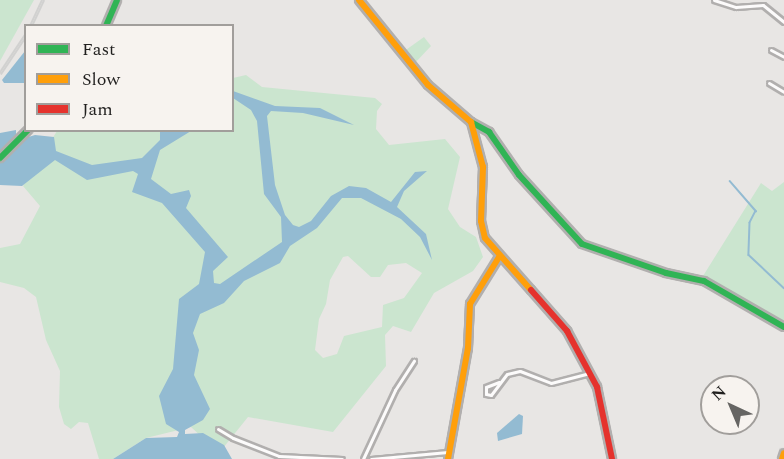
<!DOCTYPE html>
<html>
<head>
<meta charset="utf-8">
<style>
  body { margin:0 }
  #map { position:relative; width:784px; height:459px; overflow:hidden; background:#e8e6e4; font-family:Spectral,serif }
  div>[style] { position:absolute }
  [style*='--x'] { left:calc(var(--x)*1px); top:calc(var(--y)*1px); width:calc(var(--w)*1px); rotate:calc(var(--a)*1deg) }
  .green>* { inset:0; background:#cbe5cf }
  .water>* { inset:0; background:#93bbd2 }
  .stream>* { height:1.5px; margin:-0.75px; padding:0 0.75px; transform-origin:0.75px; border-radius:0.75px; background:#93bbd2 }
  .roads { filter:drop-shadow(2px 0 #b1afae) drop-shadow(-2px 0 #b1afae) drop-shadow(0 2px #b1afae) drop-shadow(0 -2px #b1afae) }
  .street>* { height:3px; margin:-1.5px; padding:0 1.5px; transform-origin:1.5px; border-radius:1.5px; background:#fcfbfb }
  .fast>* { height:6px; margin:-3px; padding:0 3px; transform-origin:3px; border-radius:3px; background:#30b455 }
  .slow>* { height:6px; margin:-3px; padding:0 3px; transform-origin:3px; border-radius:3px; background:#ff9f0a }
  .jam>* { height:6px; margin:-3px; padding:0 3px; transform-origin:3px; border-radius:3px; background:#e5322d }
  .rail>* { height:4px; margin-top:-2px; transform-origin:0; background:repeating-linear-gradient(90deg,#f7f3ef 0 4.5px,#d1d1d0 0 9px); box-sizing:border-box; border-block:2px solid #d1d1d0 }
  span { translate:-50% -50%; white-space:nowrap; text-align:center; line-height:1.15; -webkit-text-stroke:4.5px #f7f3ef; paint-order:stroke }
  .legend { position:absolute; left:24px; top:24px; width:210px; height:108px; box-sizing:border-box; background:#f7f3ef; border:2px solid #a19e9b; margin:0; padding:8px 10px; list-style:none; font-size:18px; color:#201f1e }
  .legend li { display:flex; align-items:center; gap:12px; height:30px }
  .legend b { width:30px; border:2px solid #a19e9b }
  .north { position:absolute; left:700px; top:375px; width:60px; height:60px; box-sizing:border-box; background:#f7f3ef; border:2px solid #a19e9b; border-radius:50%; rotate:316deg; font-size:16px; font-weight:700; line-height:24px; text-align:center; color:#201f1e }
  .north::after { content:''; display:block; margin:auto; width:21px; height:27px; background:#666563; clip-path:polygon(50% 0,100% 100%,50% 72%,0 100%) }
</style>
</head>
<body>
<div id="map">
  <div class="green">
    <i style="clip-path:polygon(0 0,34px 0,0 61px)"></i>
    <i style="clip-path:polygon(424px 37px,431px 46px,414px 64px,403px 52px)"></i>
    <i style="clip-path:polygon(evenodd,246px 75px,262px 87px,375px 98px,382px 104px,377px 111px,376px 129px,389px 145px,445px 139px,460px 157px,448px 209px,460px 227px,476px 237px,483px 257px,473px 271px,434px 293px,411px 332px,393px 326px,385px 335px,386px 366px,333px 432px,248px 417px,219px 453px,191px 427px,146px 438px,113px 459px,99px 459px,88px 423px,79px 422px,71px 429px,64px 424px,59px 407px,60px 371px,46px 340px,36px 297px,24px 288px,0 282px,0 248px,20px 244px,40px 206px,23px 186px,57px 131px,232px 130px,233px 78px,246px 75px,348px 256px,371px 277px,380px 277px,388px 265px,406px 263px,422px 273px,404px 298px,383px 305px,382px 327px,344px 336px,337px 354px,323px 358px,315px 350px,319px 319px,326px 304px,330px 280px,343px 257px,348px 256px)"></i>
    <i style="clip-path:polygon(784px 182px,784px 321px,703px 276px,761px 183px,772px 191px)"></i>
  </div>
  <div class="water">
    <i style="clip-path:polygon(25px 51px,25px 83px,4px 83px,2px 80px)"></i>
    <i style="clip-path:polygon(233px 91px,275px 106px,320px 108px,354px 125px,303px 113px,271px 111px,267px 116px,275px 185px,285px 215px,293px 225px,299px 227px,311px 221px,331px 196px,349px 186px,366px 188px,391px 202px,415px 172px,427px 171px,404px 191px,397px 207px,426px 234px,432px 260px,420px 237px,401px 219px,361px 198px,342px 198px,317px 228px,290px 246px,280px 263px,244px 281px,224px 303px,200px 314px,193px 333px,199px 350px,194px 375px,210px 409px,203px 420px,185px 430px,185px 434px,203px 433px,224px 445px,232px 459px,113px 459px,146px 438px,177px 437px,179px 432px,166px 424px,159px 396px,173px 369px,179px 299px,199px 284px,205px 252px,162px 203px,132px 192px,138px 174px,133px 171px,87px 180px,55px 160px,22px 186px,0 185px,0 163px,25px 138px,35px 135px,54px 137px,56px 151px,92px 165px,142px 158px,160px 140px,160px 131px,191px 131px,160px 150px,151px 179px,171px 194px,189px 190px,191px 196px,186px 208px,228px 257px,213px 271px,214px 283px,220px 284px,282px 242px,281px 217px,264px 194px,257px 121px,251px 110px,233px 98px)"></i>
    <i style="clip-path:polygon(16px 130px,16px 135px,0 154px,0 133px)"></i>
    <i style="clip-path:polygon(519px 414px,523px 416px,522px 434px,498px 441px,497px 433px)"></i>
  </div>
  <div class="stream">
    <i style="--x:730;--y:181;--w:40;--a:49"></i>
    <i style="--x:756;--y:211;--w:13;--a:117"></i>
    <i style="--x:750;--y:223;--w:32;--a:92"></i>
    <i style="--x:749;--y:255;--w:48;--a:43.3"></i>
  </div>
  <div class="roads">
    <div class="street">
      <i style="--x:714;--y:0;--w:23;--a:18"></i>
      <i style="--x:736;--y:7;--w:27;--a:-4"></i>
      <i style="--x:763;--y:5;--w:27;--a:39"></i>
      <i style="--x:771;--y:50;--w:15;--a:28"></i>
      <i style="--x:769;--y:83;--w:17;--a:31"></i>
      <i style="--x:499;--y:382;--w:14;--a:159"></i>
      <i style="--x:486;--y:387;--w:7;--a:90"></i>
      <i style="--x:486;--y:394;--w:5;--a:11"></i>
      <i style="--x:491;--y:395;--w:26;--a:-53"></i>
      <i style="--x:507;--y:374;--w:13;--a:-13"></i>
      <i style="--x:520;--y:371;--w:33;--a:21"></i>
      <i style="--x:551;--y:383;--w:40;--a:-14.4"></i>
      <i style="--x:218;--y:429;--w:17;--a:31"></i>
      <i style="--x:233;--y:438;--w:49;--a:21.4"></i>
      <i style="--x:279;--y:456;--w:63;--a:2.7"></i>
      <i style="--x:363;--y:459;--w:76;--a:-65.1"></i>
      <i style="--x:395;--y:390;--w:35;--a:-57"></i>
      <i style="--x:371;--y:459;--w:77;--a:-5.2"></i>
    </div>
    <div class="fast">
      <i style="--x:106;--y:26;--w:28;--a:-67"></i>
      <i style="--x:471;--y:122;--w:21;--a:29"></i>
      <i style="--x:489;--y:132;--w:52;--a:55.1"></i>
      <i style="--x:519;--y:175;--w:93;--a:47.6"></i>
      <i style="--x:582;--y:244;--w:89;--a:19"></i>
      <i style="--x:666;--y:273;--w:39;--a:12"></i>
      <i style="--x:704;--y:281;--w:92;--a:29.9"></i>
      <i style="--x:0;--y:158;--w:40;--a:-45"></i>
    </div>
    <div class="slow">
      <i style="--x:359;--y:0;--w:109;--a:50.9"></i>
      <i style="--x:428;--y:85;--w:57;--a:40.7"></i>
      <i style="--x:471;--y:122;--w:47;--a:75.1"></i>
      <i style="--x:483;--y:167;--w:54;--a:92.1"></i>
      <i style="--x:481;--y:221;--w:17;--a:77"></i>
      <i style="--x:485;--y:238;--w:69;--a:48.5"></i>
      <i style="--x:448;--y:459;--w:113;--a:-79.8"></i>
      <i style="--x:468;--y:348;--w:44;--a:-87.4"></i>
      <i style="--x:470;--y:304;--w:55;--a:-58.3"></i>
      <i style="--x:782;--y:459;--w:6;--a:-72"></i>
    </div>
    <div class="jam">
      <i style="--x:531;--y:290;--w:55;--a:48.7"></i>
      <i style="--x:567;--y:331;--w:64;--a:61.8"></i>
      <i style="--x:597;--y:387;--w:74;--a:78.2"></i>
    </div>
  </div>
  <div class="rail">
    <i style="--x:31;--y:26;--w:29;--a:-65"></i>
    <i style="--x:0;--y:74;--w:47;--a:-56.3"></i>
  </div>
  <ul class="legend">
  <li><b style="height:8px;background:#30b455"></b>Fast</li>
  <li><b style="height:8px;background:#ff9f0a"></b>Slow</li>
  <li><b style="height:8px;background:#e5322d"></b>Jam</li>
  </ul>
  <div class="north">N</div>
</div>
</body>
</html>
